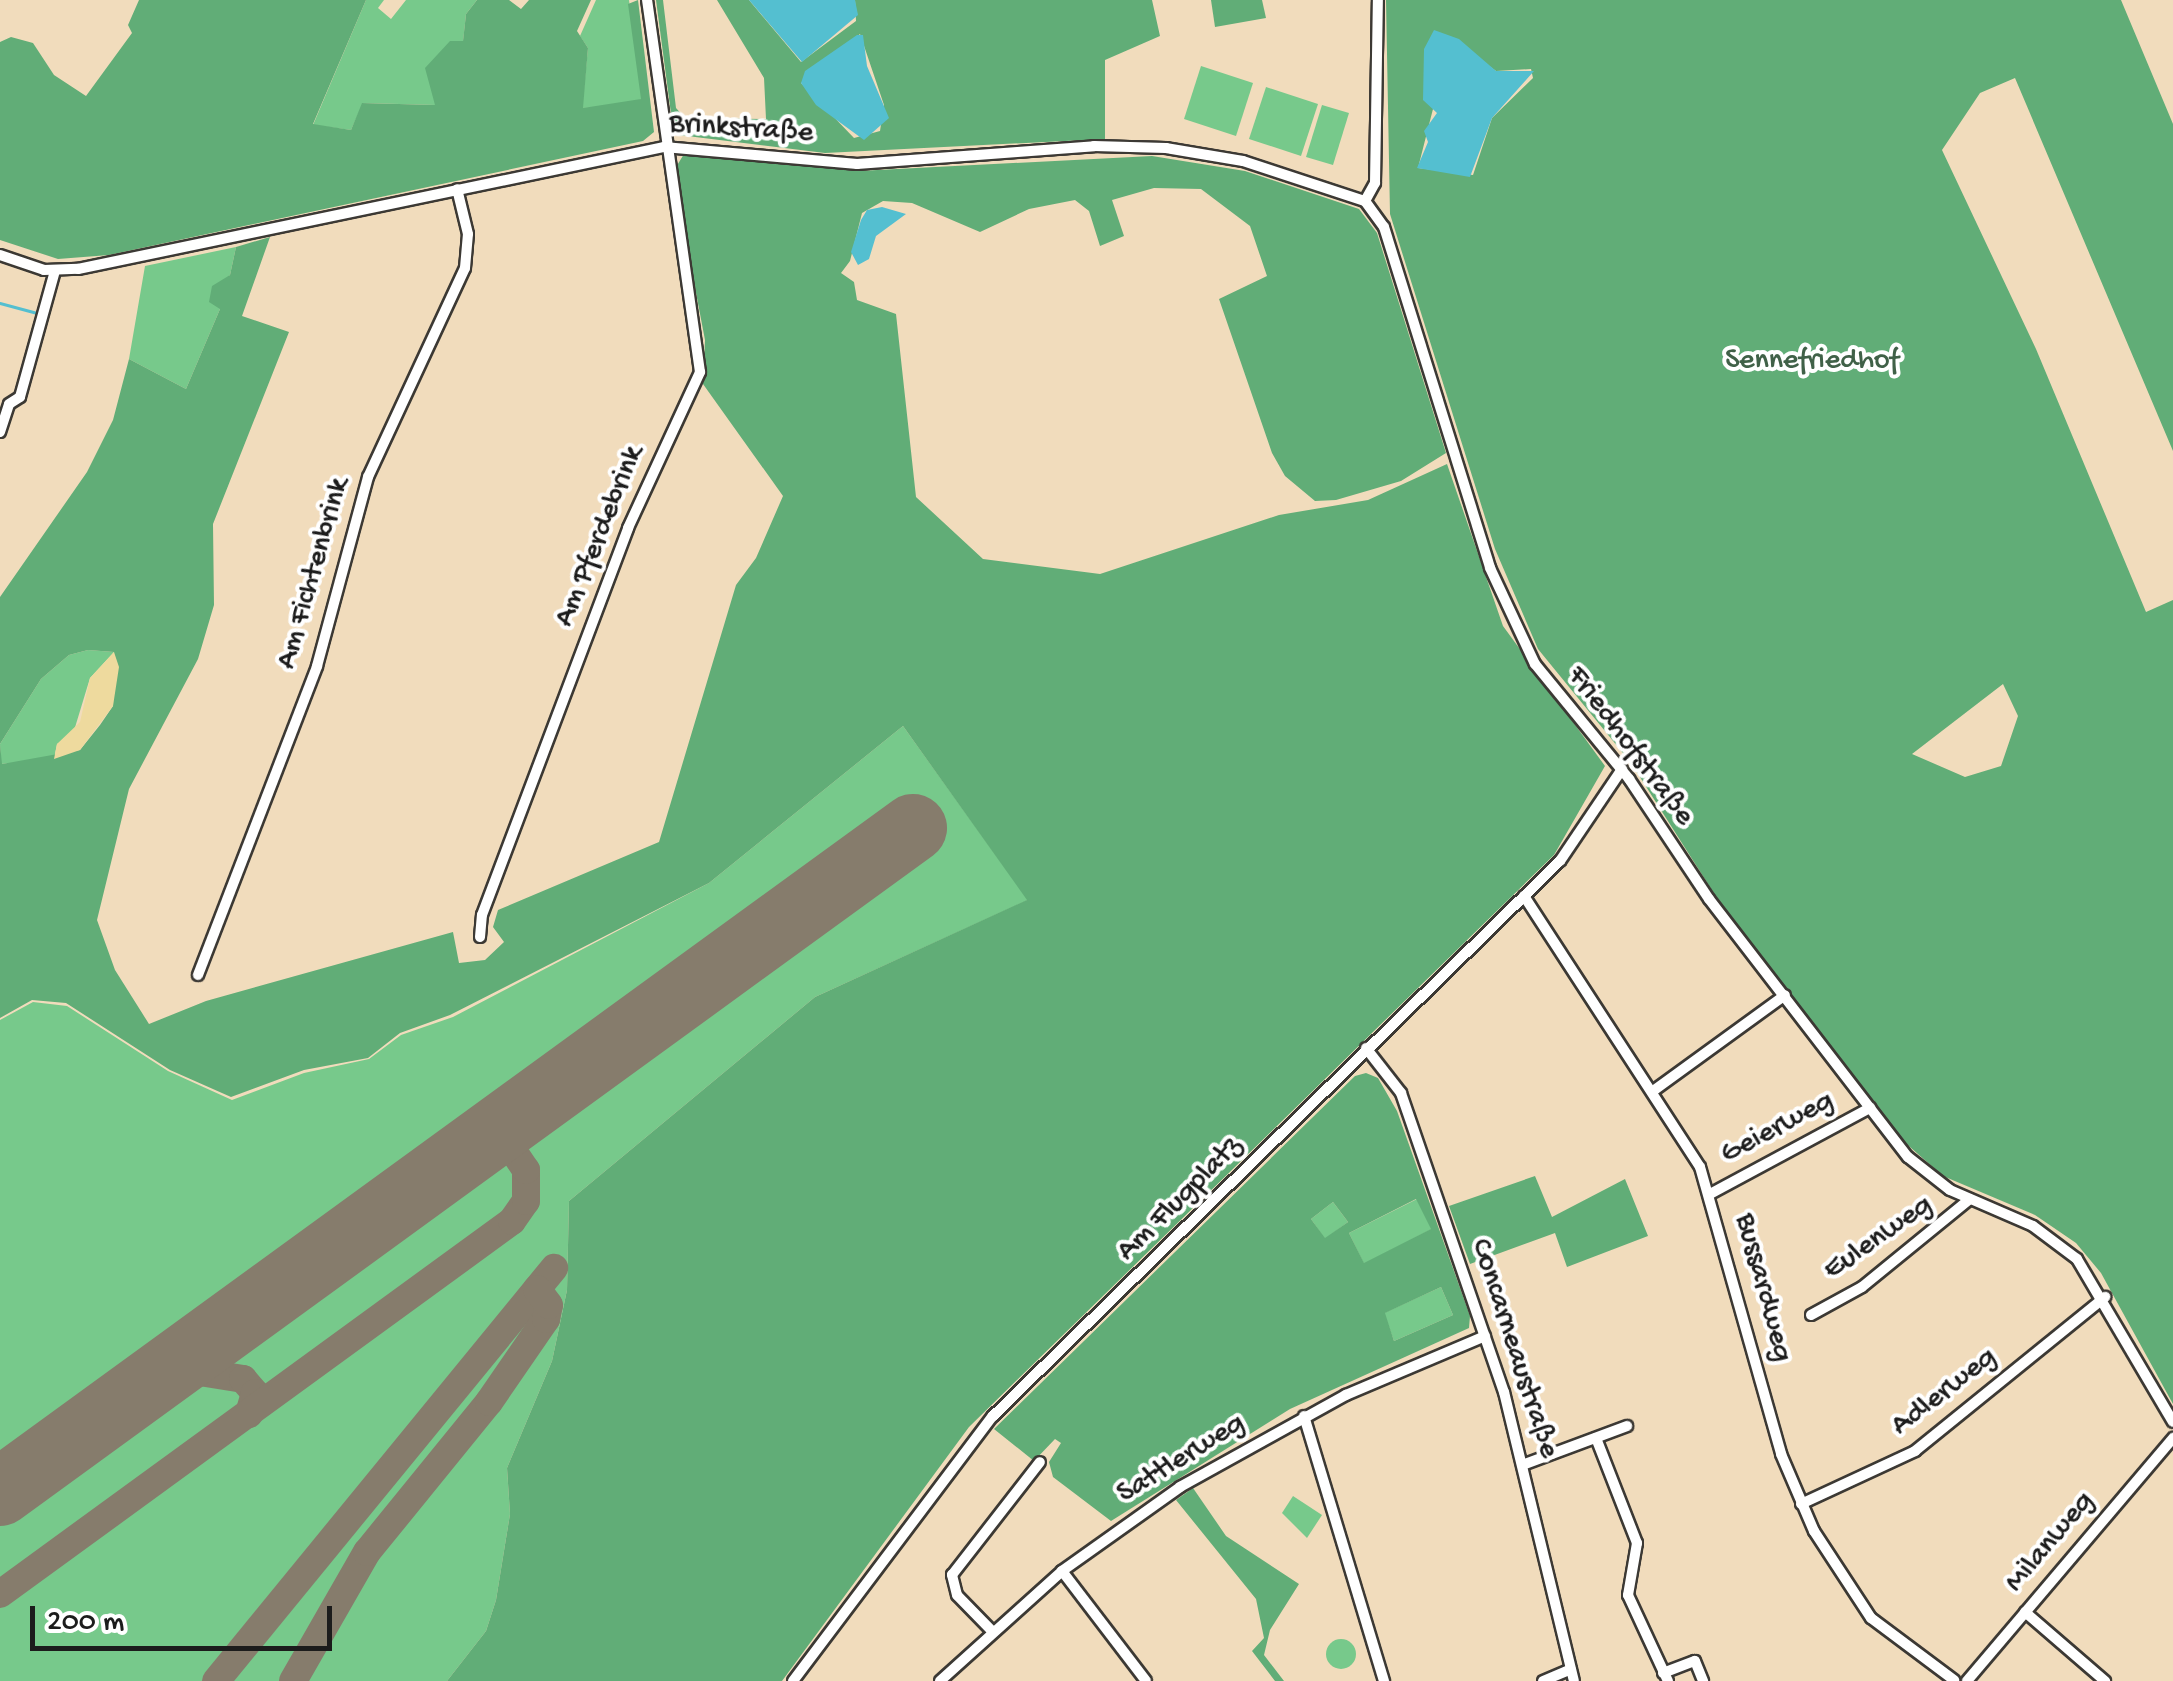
<!DOCTYPE html>
<html>
<head>
<meta charset="utf-8">
<style>
  body { margin:0 }
  #map { position:relative; width:2173px; height:1681px; overflow:hidden; background:#f1dcbc; font-family:"Gochi Hand",sans-serif }
  div>[style] { position:absolute }
  [style*='--x'] { left:calc(var(--x)*1px); top:calc(var(--y)*1px); width:calc(var(--w)*1px); rotate:calc(var(--a)*1deg) }
  .green>* { inset:0; background:#77c98b }
  .round { border-radius:50% }
  .forest>* { inset:0; background:#61ad77 }
  .sand>* { inset:0; background:#eeda9e }
  .water>* { inset:0; background:#54bfd0 }
  .stream>* { height:2.5px; margin:-1.25px; padding:0 1.25px; transform-origin:1.25px; border-radius:1.25px; background:#54bfd0 }
  .taxiway>* { height:28px; margin:-14px; padding:0 14px; transform-origin:14px; border-radius:14px; background:#867c6c }
  .runway>* { height:68px; margin:-34px; padding:0 34px; transform-origin:34px; border-radius:34px; background:#867c6c }
  .roads { filter:drop-shadow(2px 0 #3c3934) drop-shadow(-2px 0 #3c3934) drop-shadow(0 2px #3c3934) drop-shadow(0 -2px #3c3934) }
  .minor>* { height:10px; margin:-5px; padding:0 5px; transform-origin:5px; border-radius:5px; background:#fff }
  span { translate:-50% -50%; white-space:nowrap; text-align:center; line-height:1.15; -webkit-text-stroke:8px #fff; paint-order:stroke }
  .street-label { font-size:30px; color:#1c1c1c }
  .park-label { font-size:30px; color:#406148 }
  .scale { position:absolute; left:30px; top:1606px; width:302px; height:45px; box-sizing:border-box; border:5px solid #1c1c1c; border-top:0; padding-left:12px; font-size:30px; line-height:35px; white-space:nowrap; color:#1c1c1c; -webkit-text-stroke:8px #fff; paint-order:stroke }
</style>
</head>
<body>
<div id="map">
  <div class="green">
    <i style="clip-path:polygon(366px 0,384px 0,378px 8px,391px 19px,406px 0,477px 0,466px 14px,463px 42px,435px 105px,363px 103px,351px 130px,313px 125px)"></i>
    <i style="clip-path:polygon(596px 0,629px 0,642px 99px,621px 107px,582px 108px,588px 48px,580px 36px)"></i>
    <i style="clip-path:polygon(1201px 66px,1253px 83px,1236px 136px,1184px 119px)"></i>
    <i style="clip-path:polygon(1266px 87px,1318px 104px,1301px 156px,1249px 139px)"></i>
    <i style="clip-path:polygon(1322px 105px,1349px 113px,1333px 165px,1306px 157px)"></i>
    <i style="clip-path:polygon(236px 247px,230px 275px,220px 284px,220px 309px,186px 389px,129px 359px,145px 266px)"></i>
    <i style="clip-path:polygon(88px 650px,114px 652px,90px 678px,73px 734px,57px 744px,54px 759px,1px 764px,0 744px,41px 679px,69px 655px)"></i>
    <i style="clip-path:polygon(903px 726px,1028px 900px,815px 997px,569px 1201px,567px 1290px,552px 1361px,507px 1468px,510px 1514px,496px 1600px,486px 1631px,447px 1681px,0 1681px,0 1020px,33px 1002px,67px 1006px,168px 1071px,232px 1100px,304px 1073px,369px 1059px,401px 1035px,453px 1017px,709px 883px)"></i>
    <i style="clip-path:polygon(1417px 1199px,1432px 1229px,1364px 1264px,1349px 1233px)"></i>
    <i style="clip-path:polygon(1333px 1202px,1348px 1222px,1325px 1239px,1311px 1219px)"></i>
    <i style="clip-path:polygon(1441px 1287px,1453px 1315px,1394px 1341px,1384px 1313px)"></i>
    <i style="clip-path:polygon(1293px 1496px,1322px 1515px,1307px 1538px,1282px 1513px)"></i>
    <i class="round" style="left:1326px;top:1639px;width:30px;height:30px"></i>
  </div>
  <div class="forest">
    <i style="clip-path:polygon(139px 0,366px 0,313px 124px,351px 130px,362px 103px,435px 105px,425px 68px,450px 41px,463px 41px,466px 14px,477px 0,509px 0,521px 9px,529px 0,591px 0,577px 31px,588px 48px,583px 108px,641px 99px,628px 4px,638px 0,654px 132px,643px 141px,109px 255px,58px 259px,0 240px,0 42px,11px 37px,33px 43px,54px 75px,86px 96px,132px 33px,128px 25px)"></i>
    <i style="clip-path:polygon(evenodd,656px 0,663px 0,676px 108px,685px 118px,766px 119px,764px 78px,717px 0,749px 0,801px 62px,856px 21px,855px 0,1152px 0,1160px 36px,1105px 60px,1105px 139px,825px 153px,679px 135px,672px 121px,656px 0,860px 34px,884px 105px,880px 131px,854px 138px,801px 83px,860px 34px)"></i>
    <i style="clip-path:polygon(1211px 0,1262px 0,1266px 18px,1215px 27px)"></i>
    <i style="clip-path:polygon(evenodd,1386px 0,2121px 0,2173px 124px,2173px 451px,2015px 78px,1980px 93px,1942px 150px,2036px 349px,2146px 612px,2173px 600px,2173px 1404px,2101px 1273px,2076px 1243px,2035px 1215px,1943px 1176px,1902px 1140px,1715px 895px,1631px 763px,1538px 649px,1495px 549px,1390px 214px,1386px 0,1474px 55px,1496px 71px,1531px 69px,1533px 78px,1492px 118px,1473px 175px,1418px 168px,1434px 105px,1474px 55px,1386px 0,2003px 684px,2018px 716px,2001px 766px,1965px 777px,1912px 754px,2003px 684px)"></i>
    <i style="clip-path:polygon(evenodd,684px 154px,858px 171px,1152px 156px,1245px 171px,1359px 209px,1377px 233px,1446px 453px,1401px 481px,1336px 500px,1315px 501px,1285px 476px,1272px 453px,1219px 299px,1267px 276px,1250px 226px,1201px 189px,1154px 188px,1112px 200px,1124px 236px,1100px 246px,1089px 211px,1075px 200px,1029px 209px,980px 232px,912px 203px,883px 201px,862px 213px,850px 261px,841px 273px,854px 282px,857px 300px,896px 314px,916px 497px,983px 559px,1100px 574px,1279px 515px,1368px 500px,1447px 464px,1503px 626px,1605px 766px,1554px 855px,969px 1427px,782px 1681px,447px 1681px,486px 1631px,496px 1600px,510px 1514px,507px 1468px,552px 1361px,567px 1290px,569px 1201px,815px 997px,1027px 900px,903px 726px,709px 883px,450px 1015px,400px 1033px,368px 1058px,304px 1070px,231px 1097px,170px 1070px,66px 1003px,32px 1000px,0 1018px,0 597px,87px 472px,113px 420px,129px 359px,186px 389px,220px 309px,209px 302px,212px 286px,230px 275px,236px 247px,270px 237px,242px 316px,289px 332px,213px 524px,214px 605px,198px 659px,129px 789px,97px 920px,115px 970px,149px 1024px,206px 1001px,453px 932px,459px 963px,485px 960px,504px 942px,493px 927px,498px 910px,659px 842px,736px 585px,756px 558px,783px 496px,703px 384px,705px 340px,673px 172px,684px 154px,88px 650px,114px 652px,113px 706px,100px 725px,80px 750px,2px 764px,0 744px,41px 679px,69px 655px,88px 650px)"></i>
    <i style="clip-path:polygon(evenodd,1366px 1073px,1378px 1078px,1397px 1111px,1470px 1316px,1469px 1328px,1290px 1409px,1111px 1521px,1053px 1477px,1049px 1462px,1061px 1443px,1055px 1439px,1034px 1461px,994px 1429px,1355px 1076px,1366px 1073px,1416px 1199px,1431px 1229px,1364px 1263px,1349px 1233px,1416px 1199px,1366px 1073px,1333px 1202px,1348px 1222px,1325px 1238px,1311px 1219px,1333px 1202px,1366px 1073px,1441px 1287px,1453px 1315px,1394px 1341px,1385px 1313px,1441px 1287px)"></i>
    <i style="clip-path:polygon(1535px 1176px,1552px 1217px,1625px 1179px,1648px 1236px,1567px 1267px,1555px 1233px,1470px 1264px,1449px 1206px)"></i>
    <i style="clip-path:polygon(1193px 1488px,1226px 1536px,1299px 1584px,1270px 1630px,1264px 1655px,1284px 1681px,1275px 1681px,1252px 1651px,1264px 1638px,1256px 1599px,1176px 1500px)"></i>
  </div>
  <div class="sand">
    <i style="clip-path:polygon(114px 652px,119px 667px,113px 706px,80px 750px,54px 759px,57px 744px,80px 722px,90px 678px)"></i>
  </div>
  <div class="water">
    <i style="clip-path:polygon(749px 0,855px 0,858px 15px,802px 62px)"></i>
    <i style="clip-path:polygon(1434px 30px,1459px 39px,1496px 71px,1534px 71px,1492px 118px,1470px 177px,1417px 168px,1428px 142px,1424px 131px,1437px 113px,1423px 100px,1424px 49px)"></i>
    <i style="clip-path:polygon(857px 35px,863px 35px,867px 66px,889px 118px,864px 140px,816px 105px,801px 83px,805px 71px)"></i>
    <i style="clip-path:polygon(882px 207px,906px 214px,876px 236px,869px 259px,858px 265px,851px 252px,861px 220px,867px 210px)"></i>
  </div>
  <div class="stream">
    <i style="--x:0;--y:303;--w:39;--a:15"></i>
  </div>
  <div class="taxiway">
    <i style="--x:152;--y:1381;--w:37;--a:-17"></i>
    <i style="--x:187;--y:1370;--w:57;--a:9.1"></i>
    <i style="--x:243;--y:1379;--w:18;--a:49"></i>
    <i style="--x:255;--y:1393;--w:22;--a:106"></i>
    <i style="--x:0;--y:1594;--w:633;--a:-36.07"></i>
    <i style="--x:512;--y:1221;--w:24;--a:-55"></i>
    <i style="--x:526;--y:1201;--w:31;--a:-90"></i>
    <i style="--x:526;--y:1170;--w:32;--a:-124"></i>
    <i style="--x:508;--y:1143;--w:25;--a:-175"></i>
    <i style="--x:216;--y:1681;--w:534;--a:-50.7"></i>
    <i style="--x:293;--y:1681;--w:149;--a:-60.2"></i>
    <i style="--x:367;--y:1552;--w:193;--a:-50.9"></i>
    <i style="--x:489;--y:1402;--w:101;--a:-55.5"></i>
    <i style="--x:546;--y:1319;--w:14;--a:-78"></i>
    <i style="--x:549;--y:1305;--w:20;--a:-127"></i>
  </div>
  <div class="runway">
    <i style="--x:0;--y:1492;--w:1129;--a:-36.03"></i>
  </div>
  <div class="roads">
    <div class="minor">
      <i style="--x:1365;--y:201;--w:21;--a:-61"></i>
      <i style="--x:1375;--y:183;--w:183;--a:-89.1"></i>
      <i style="--x:0;--y:255;--w:46;--a:18.8"></i>
      <i style="--x:44;--y:270;--w:34;--a:-2"></i>
      <i style="--x:78;--y:269;--w:599;--a:-11.76"></i>
      <i style="--x:664;--y:147;--w:194;--a:5"></i>
      <i style="--x:857;--y:164;--w:238;--a:-4.3"></i>
      <i style="--x:1094;--y:146;--w:72;--a:1.6"></i>
      <i style="--x:1166;--y:148;--w:78;--a:9.6"></i>
      <i style="--x:1243;--y:161;--w:128;--a:18.2"></i>
      <i style="--x:1365;--y:201;--w:32;--a:54"></i>
      <i style="--x:1384;--y:227;--w:357;--a:72.7"></i>
      <i style="--x:1490;--y:568;--w:106;--a:64.9"></i>
      <i style="--x:1535;--y:664;--w:149;--a:50.7"></i>
      <i style="--x:1629;--y:779;--w:144;--a:56.3"></i>
      <i style="--x:1709;--y:899;--w:326;--a:52.4"></i>
      <i style="--x:1908;--y:1157;--w:53;--a:38.2"></i>
      <i style="--x:1950;--y:1190;--w:90;--a:23.4"></i>
      <i style="--x:2033;--y:1226;--w:55;--a:36.9"></i>
      <i style="--x:2077;--y:1259;--w:189;--a:59.5"></i>
      <i style="--x:0;--y:432;--w:29;--a:-72"></i>
      <i style="--x:9;--y:404;--w:13;--a:-32"></i>
      <i style="--x:20;--y:397;--w:131;--a:-74.5"></i>
      <i style="--x:1524;--y:896;--w:323;--a:57"></i>
      <i style="--x:1700;--y:1167;--w:298;--a:74.2"></i>
      <i style="--x:1781;--y:1454;--w:84;--a:66.8"></i>
      <i style="--x:1814;--y:1531;--w:104;--a:56.8"></i>
      <i style="--x:1871;--y:1618;--w:104;--a:36.8"></i>
      <i style="--x:480;--y:937;--w:22;--a:-85"></i>
      <i style="--x:482;--y:915;--w:414;--a:-69.3"></i>
      <i style="--x:628;--y:528;--w:172;--a:-65.2"></i>
      <i style="--x:700;--y:372;--w:376;--a:-98.1"></i>
      <i style="--x:198;--y:975;--w:331;--a:-68.9"></i>
      <i style="--x:317;--y:666;--w:196;--a:-74.9"></i>
      <i style="--x:368;--y:477;--w:230;--a:-65.1"></i>
      <i style="--x:465;--y:268;--w:34;--a:-85"></i>
      <i style="--x:468;--y:234;--w:46;--a:-103.7"></i>
      <i style="--x:1366;--y:1048;--w:57;--a:52.1"></i>
      <i style="--x:1401;--y:1093;--w:316;--a:71"></i>
      <i style="--x:1504;--y:1392;--w:297;--a:76.4"></i>
      <i style="--x:1653;--y:1091;--w:163;--a:-36"></i>
      <i style="--x:1710;--y:1194;--w:182;--a:-28.3"></i>
      <i style="--x:1811;--y:1315;--w:58;--a:-28.8"></i>
      <i style="--x:1862;--y:1287;--w:139;--a:-39.2"></i>
      <i style="--x:1304;--y:1416;--w:277;--a:73.2"></i>
      <i style="--x:1596;--y:1438;--w:113;--a:68.7"></i>
      <i style="--x:1637;--y:1543;--w:53;--a:99.8"></i>
      <i style="--x:1628;--y:1595;--w:95;--a:65.1"></i>
      <i style="--x:1525;--y:1464;--w:109;--a:-20.4"></i>
      <i style="--x:1801;--y:1504;--w:126;--a:-24.9"></i>
      <i style="--x:1915;--y:1451;--w:245;--a:-39"></i>
      <i style="--x:1062;--y:1571;--w:138;--a:52.6"></i>
      <i style="--x:2025;--y:1612;--w:106;--a:40.8"></i>
      <i style="--x:992;--y:1631;--w:50;--a:-134.2"></i>
      <i style="--x:957;--y:1595;--w:21;--a:-104"></i>
      <i style="--x:952;--y:1575;--w:143;--a:-52.1"></i>
      <i style="--x:1663;--y:1673;--w:34;--a:-21"></i>
      <i style="--x:1695;--y:1661;--w:22;--a:68"></i>
      <i style="--x:793;--y:1681;--w:332;--a:-53"></i>
      <i style="--x:993;--y:1416;--w:793;--a:-44.39"></i>
      <i style="--x:1560;--y:861;--w:111;--a:-56"></i>
      <i style="--x:940;--y:1681;--w:164;--a:-42"></i>
      <i style="--x:1062;--y:1571;--w:145;--a:-35.4"></i>
      <i style="--x:1180;--y:1487;--w:190;--a:-29"></i>
      <i style="--x:1346;--y:1395;--w:151;--a:-23"></i>
      <i style="--x:1543;--y:1681;--w:30;--a:-23"></i>
      <i style="--x:1967;--y:1681;--w:319;--a:-49.7"></i>
    </div>
  </div>
  <div class="street-label">
    <span style="left:741px;top:130px;rotate:4deg">Brinkstraße</span>
    <span style="left:601px;top:537px;rotate:-68deg">Am Pferdebrink</span>
    <span style="left:315px;top:574px;rotate:-74deg">Am Fichtenbrink</span>
    <span style="left:1629px;top:747px;rotate:53deg">Friedhofstraße</span>
    <span style="left:1778px;top:1129px;rotate:-28deg">Geierweg</span>
    <span style="left:1181px;top:1200px;rotate:-45deg">Am Flugplatz</span>
    <span style="left:1879px;top:1239px;rotate:-35deg">Eulenweg</span>
    <span style="left:1762px;top:1288px;rotate:75deg">Bussardweg</span>
    <span style="left:1513px;top:1349px;rotate:72deg">Concarneaustraße</span>
    <span style="left:1945px;top:1393px;rotate:-38deg">Adlerweg</span>
    <span style="left:1182px;top:1460px;rotate:-32deg">Sattlerweg</span>
    <span style="left:2051px;top:1543px;rotate:-50deg">Milanweg</span>
  </div>
  <div class="park-label">
    <span style="left:1812px;top:362px">Sennefriedhof</span>
  </div>
  <div class="scale">200 m</div>
</div>
</body>
</html>
